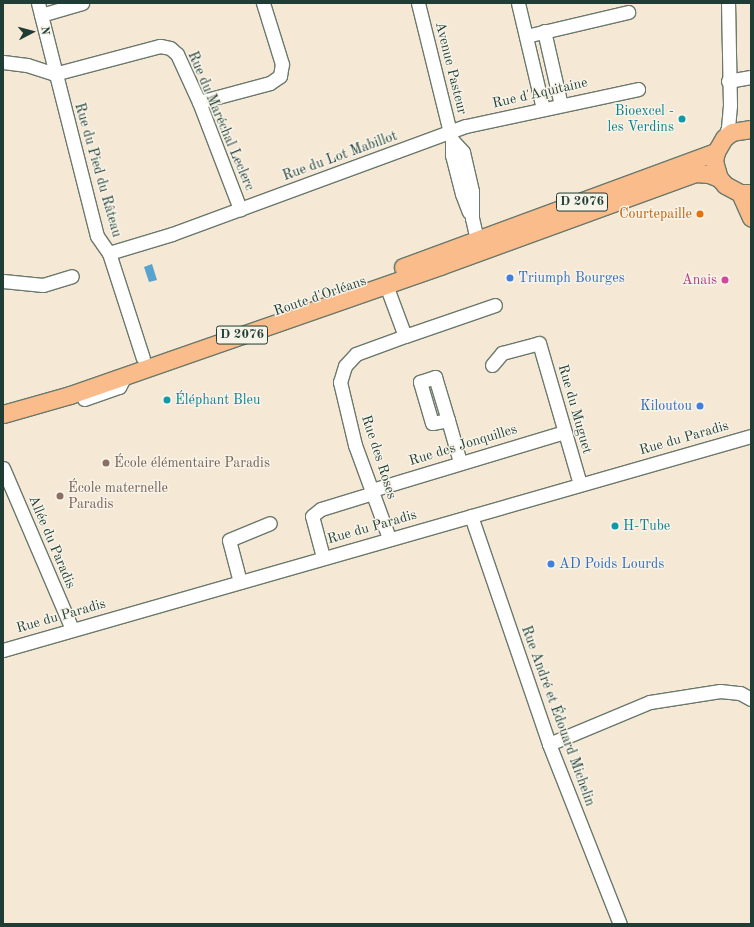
<!DOCTYPE html>
<html>
<head>
<meta charset="utf-8">
<style>
  body { margin:0 }
  #map { position:relative; width:754px; height:927px; overflow:hidden; background:#f5e8d5; font-family:"Old Standard TT",serif }
  div>[style] { position:absolute }
  [style*='--x'] { left:calc(var(--x)*1px); top:calc(var(--y)*1px); width:calc(var(--w)*1px); rotate:calc(var(--a)*1deg) }
  .water>* { inset:0; background:#58a2d0 }
  .roads { filter:drop-shadow(1px 0 #6a796c) drop-shadow(-1px 0 #6a796c) drop-shadow(0 1px #6a796c) drop-shadow(0 -1px #6a796c) }
  .minor>* { height:13px; margin:-6.5px; padding:0 6.5px; transform-origin:6.5px; border-radius:6.5px; background:#fff }
  .major>* { height:17px; margin:-8.5px; padding:0 8.5px; transform-origin:8.5px; border-radius:8.5px; background:#f9bc8a }
  .dots>* { width:11px; height:11px; translate:-50% -50%; box-sizing:border-box; border:2px solid #f7f3e8; border-radius:50% }
  span { translate:-50% -50%; white-space:nowrap; text-align:center; line-height:1.15; -webkit-text-stroke:3px #f7f3e8; paint-order:stroke }
  .shield-label span { padding:1px 3px; background:#f7f3e8; border:1px solid; border-radius:3px; -webkit-text-stroke-width:0 }
  .shield-label { font-size:13px; color:#1f3d34; font-weight:700 }
  .street-label { font-size:14px; color:#1f3d34 }
  .culture-label { font-size:14px; color:#0d838f }
  .right { translate:-100% -50%; text-align:right }
  .left { translate:0 -50%; text-align:left }
  .food-label { font-size:14px; color:#c56008 }
  .shop-label { font-size:14px; color:#366cbe }
  .hotel-label { font-size:14px; color:#b23c85 }
  .education-label { font-size:14px; color:#785e54 }
  .frame { position:absolute; inset:0; border:4px solid #1f3d34; pointer-events:none }
  .north { position:absolute; left:12px; top:12px; width:40px; height:40px; -webkit-text-stroke:3px #f7f3e8; paint-order:stroke; rotate:84deg; font-size:11px; font-weight:700; line-height:16px; text-align:center; color:#1f3d34 }
  .north::after { content:''; display:block; margin:auto; width:14px; height:18px; background:#1f3d34; clip-path:polygon(50% 0,100% 100%,50% 72%,0 100%) }
</style>
</head>
<body>
<div id="map">
  <div class="water">
    <i style="clip-path:polygon(152px 264px,157px 280px,149px 282px,144px 267px)"></i>
  </div>
  <div class="roads">
    <div class="minor">
      <i style="--x:38;--y:3;--w:240;--a:75.8"></i>
      <i style="--x:97;--y:236;--w:21;--a:55"></i>
      <i style="--x:109;--y:253;--w:66;--a:-16.8"></i>
      <i style="--x:172;--y:234;--w:313;--a:-20.2"></i>
      <i style="--x:466;--y:126;--w:176;--a:-12.1"></i>
      <i style="--x:418;--y:3;--w:141;--a:76.1"></i>
      <i style="--x:452;--y:140;--w:16;--a:47"></i>
      <i style="--x:463;--y:152;--w:40;--a:77"></i>
      <i style="--x:472;--y:191;--w:27;--a:90"></i>
      <i style="--x:472;--y:218;--w:22;--a:77"></i>
      <i style="--x:477;--y:239;--w:8;--a:135"></i>
      <i style="--x:518;--y:3;--w:109;--a:76.7"></i>
      <i style="--x:41;--y:15;--w:43;--a:-16.3"></i>
      <i style="--x:544;--y:31;--w:76;--a:77.1"></i>
      <i style="--x:526;--y:36;--w:105;--a:-13.2"></i>
      <i style="--x:3;--y:62;--w:24;--a:7"></i>
      <i style="--x:27;--y:65;--w:28;--a:18"></i>
      <i style="--x:54;--y:74;--w:110;--a:-14.8"></i>
      <i style="--x:160;--y:46;--w:10;--a:11"></i>
      <i style="--x:170;--y:48;--w:9;--a:41"></i>
      <i style="--x:177;--y:54;--w:53;--a:65.4"></i>
      <i style="--x:199;--y:102;--w:115;--a:69"></i>
      <i style="--x:728;--y:81;--w:23;--a:-10"></i>
      <i style="--x:199;--y:102;--w:73;--a:-15"></i>
      <i style="--x:270;--y:83;--w:12;--a:-35"></i>
      <i style="--x:280;--y:76;--w:12;--a:-81"></i>
      <i style="--x:282;--y:64;--w:64;--a:-107.3"></i>
      <i style="--x:724;--y:138;--w:11;--a:-68"></i>
      <i style="--x:728;--y:128;--w:23;--a:-85"></i>
      <i style="--x:730;--y:105;--w:102;--a:-91.1"></i>
      <i style="--x:452;--y:140;--w:15;--a:90"></i>
      <i style="--x:452;--y:155;--w:40;--a:75.6"></i>
      <i style="--x:462;--y:194;--w:19;--a:69"></i>
      <i style="--x:109;--y:253;--w:110;--a:72.1"></i>
      <i style="--x:3;--y:281;--w:40;--a:5.7"></i>
      <i style="--x:43;--y:285;--w:30;--a:-17"></i>
      <i style="--x:386;--y:285;--w:54;--a:69.6"></i>
      <i style="--x:405;--y:336;--w:52;--a:159.8"></i>
      <i style="--x:356;--y:354;--w:16;--a:133"></i>
      <i style="--x:345;--y:366;--w:17;--a:107"></i>
      <i style="--x:340;--y:382;--w:65;--a:76.6"></i>
      <i style="--x:355;--y:445;--w:99;--a:69.9"></i>
      <i style="--x:405;--y:336;--w:95;--a:-19"></i>
      <i style="--x:492;--y:365;--w:16;--a:-50"></i>
      <i style="--x:502;--y:353;--w:38;--a:-15"></i>
      <i style="--x:539;--y:343;--w:147;--a:73.8"></i>
      <i style="--x:84;--y:399;--w:37;--a:-19"></i>
      <i style="--x:119;--y:387;--w:13;--a:-61"></i>
      <i style="--x:448;--y:420;--w:16;--a:169"></i>
      <i style="--x:432;--y:423;--w:43;--a:-106.3"></i>
      <i style="--x:420;--y:382;--w:16;--a:-18"></i>
      <i style="--x:435;--y:377;--w:45;--a:73.2"></i>
      <i style="--x:448;--y:420;--w:44;--a:74.1"></i>
      <i style="--x:3;--y:468;--w:175;--a:66.8"></i>
      <i style="--x:372;--y:490;--w:201;--a:-16.8"></i>
      <i style="--x:471;--y:516;--w:241;--a:71.1"></i>
      <i style="--x:549;--y:744;--w:193;--a:68.5"></i>
      <i style="--x:323;--y:557;--w:42;--a:-105"></i>
      <i style="--x:312;--y:516;--w:11;--a:-38"></i>
      <i style="--x:321;--y:509;--w:54;--a:-17.1"></i>
      <i style="--x:240;--y:582;--w:43;--a:-104.7"></i>
      <i style="--x:229;--y:540;--w:44;--a:-22.5"></i>
      <i style="--x:3;--y:650;--w:778;--a:-15.97"></i>
      <i style="--x:549;--y:744;--w:109;--a:-22.6"></i>
      <i style="--x:650;--y:702;--w:71;--a:-8.9"></i>
      <i style="--x:720;--y:691;--w:20;--a:6"></i>
      <i style="--x:740;--y:693;--w:13;--a:29"></i>
    </div>
    <div class="major">
      <i style="--x:751;--y:129;--w:19;--a:171"></i>
      <i style="--x:732;--y:132;--w:10;--a:143"></i>
      <i style="--x:724;--y:138;--w:16;--a:120"></i>
      <i style="--x:716;--y:152;--w:9;--a:103"></i>
      <i style="--x:714;--y:161;--w:18;--a:74"></i>
      <i style="--x:719;--y:178;--w:9;--a:49"></i>
      <i style="--x:725;--y:185;--w:17;--a:28"></i>
      <i style="--x:740;--y:193;--w:11;--a:0"></i>
      <i style="--x:740;--y:193;--w:27;--a:66"></i>
      <i style="--x:403;--y:267;--w:333;--a:-20.2"></i>
      <i style="--x:3;--y:414;--w:70;--a:-15.8"></i>
      <i style="--x:70;--y:395;--w:392;--a:-19.2"></i>
      <i style="--x:440;--y:266;--w:271;--a:-20"></i>
      <i style="--x:695;--y:173;--w:14;--a:4"></i>
      <i style="--x:709;--y:174;--w:11;--a:22"></i>
    </div>
  </div>
  <div class="dots">
    <i style="left:682px;top:119px;background:#0f9aa8"></i>
    <i style="left:700px;top:214px;background:#e8710a"></i>
    <i style="left:510px;top:278px;background:#3f7fe0"></i>
    <i style="left:725px;top:280px;background:#d1479c"></i>
    <i style="left:167px;top:400px;background:#0f9aa8"></i>
    <i style="left:700px;top:406px;background:#3f7fe0"></i>
    <i style="left:106px;top:463px;background:#8d6e63"></i>
    <i style="left:60px;top:496px;background:#8d6e63"></i>
    <i style="left:615px;top:526px;background:#0f9aa8"></i>
    <i style="left:551px;top:564px;background:#3f7fe0"></i>
  </div>
  <div class="shield-label">
    <span style="left:582px;top:202px">D 2076</span>
    <span style="left:242px;top:335px">D 2076</span>
  </div>
  <div class="street-label">
    <span style="left:451px;top:68px;rotate:76deg">Avenue Pasteur</span>
    <span style="left:540px;top:93px;rotate:-13deg">Rue d'Aquitaine</span>
    <span style="left:221px;top:121px;rotate:67deg">Rue du Maréchal Leclerc</span>
    <span style="left:340px;top:156px;rotate:-20deg">Rue du Lot Mabillot</span>
    <span style="left:98px;top:170px;rotate:74deg">Rue du Pied du Râteau</span>
    <span style="left:320px;top:296px;rotate:-19deg">Route d'Orléans</span>
    <span style="left:575px;top:409px;rotate:74deg">Rue du Muguet</span>
    <span style="left:684px;top:438px;rotate:-16deg">Rue du Paradis</span>
    <span style="left:463px;top:445px;rotate:-17deg">Rue des Jonquilles</span>
    <span style="left:379px;top:457px;rotate:72deg">Rue des Roses</span>
    <span style="left:372px;top:527px;rotate:-16deg">Rue du Paradis</span>
    <span style="left:52px;top:542px;rotate:67deg">Allée du Paradis</span>
    <span style="left:61px;top:616px;rotate:-16deg">Rue du Paradis</span>
    <span style="left:558px;top:716px;rotate:70deg">Rue André et Édouard Michelin</span>
  </div>
  <div class="culture-label">
    <span class="right" style="left:674px;top:119px">Bioexcel -<br>les Verdins</span>
    <span class="left" style="left:175px;top:400px">Éléphant Bleu</span>
    <span class="left" style="left:623px;top:526px">H-Tube</span>
  </div>
  <div class="food-label">
    <span class="right" style="left:692px;top:214px">Courtepaille</span>
  </div>
  <div class="shop-label">
    <span class="left" style="left:518px;top:278px">Triumph Bourges</span>
    <span class="right" style="left:692px;top:406px">Kiloutou</span>
    <span class="left" style="left:559px;top:564px">AD Poids Lourds</span>
  </div>
  <div class="hotel-label">
    <span class="right" style="left:717px;top:280px">Anais</span>
  </div>
  <div class="education-label">
    <span class="left" style="left:114px;top:463px">École élémentaire Paradis</span>
    <span class="left" style="left:68px;top:496px">École maternelle<br>Paradis</span>
  </div>
  <div class="frame"></div>
  <div class="north">N</div>
</div>
</body>
</html>
